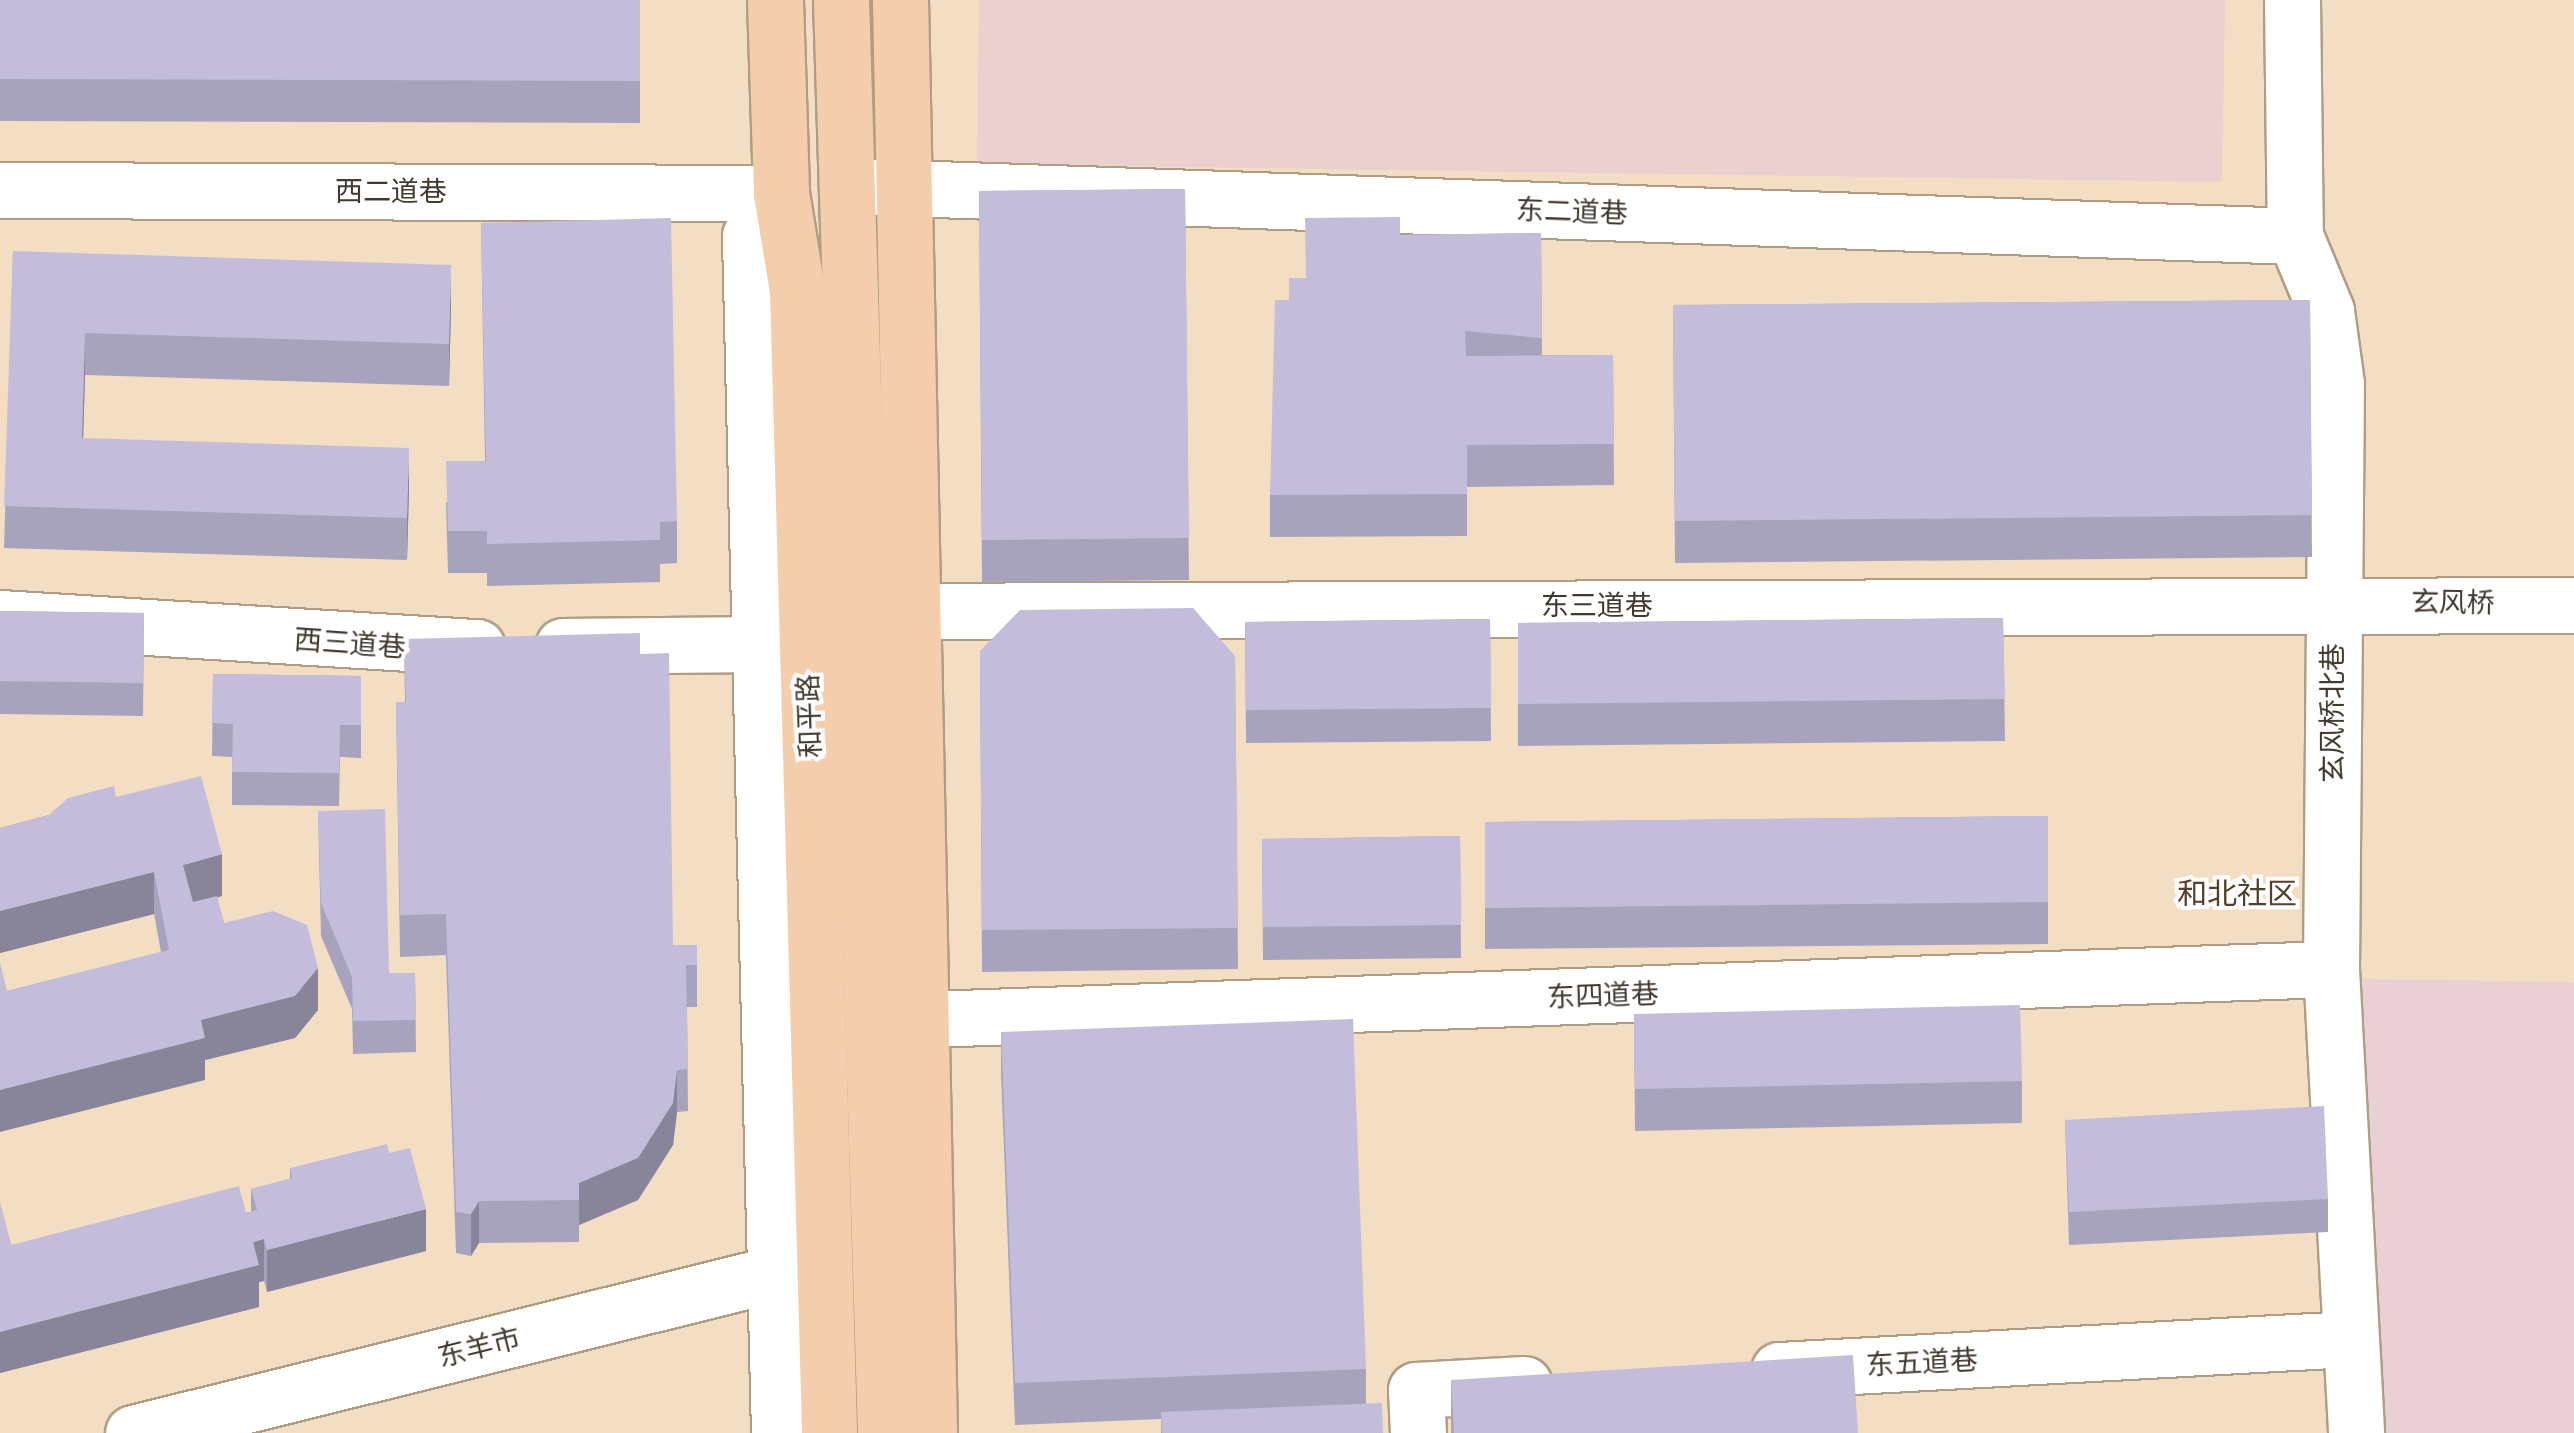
<!DOCTYPE html>
<html>
<head>
<meta charset="utf-8">
<style>
  body { margin:0 }
  #map { position:relative; width:2574px; height:1433px; overflow:hidden; background:#f3dec3; font-family:"IBM Plex Sans","Noto Sans SC",sans-serif }
  div>[style] { position:absolute }
  [style*='--x'] { left:calc(var(--x)*1px); top:calc(var(--y)*1px); width:calc(var(--w)*1px); rotate:calc(var(--a)*1deg) }
  .education>* { inset:0; background:#ead0d5 }
  .medical>* { inset:0; background:#ebd0d0 }
  .roads { filter:drop-shadow(2px 0 #b09d83) drop-shadow(-2px 0 #b09d83) drop-shadow(0 2px #b09d83) drop-shadow(0 -2px #b09d83) }
  .minor>* { height:55px; margin:-27.5px; padding:0 27.5px; transform-origin:27.5px; border-radius:27.5px; background:#fff }
  .major>* { height:55px; margin:-27.5px; padding:0 27.5px; transform-origin:27.5px; border-radius:27.5px; background:#f4ceac }
  .wall>* { inset:0; background:#a8a3bc }
  .shaded-wall>* { inset:0; background:#888499 }
  .building>* { inset:0; background:#c3bddb }
  span { translate:-50% -50%; white-space:nowrap; text-align:center; line-height:1.15; -webkit-text-stroke:8px #fff; paint-order:stroke }
  .street-label { font-size:28px; color:#423a2f }
  .neighbourhood-label { font-size:30px; color:#52412a }
</style>
</head>
<body>
<div id="map">
  <div class="education">
    <i style="clip-path:polygon(2358px 979px,2574px 982px,2574px 1433px,2384px 1433px)"></i>
  </div>
  <div class="medical">
    <i style="clip-path:polygon(979px 0,2225px 0,2222px 182px,977px 164px)"></i>
  </div>
  <div class="roads">
    <div class="minor">
      <i style="--x:2292;--y:0;--w:236;--a:89.3"></i>
      <i style="--x:2295;--y:236;--w:81;--a:67.5"></i>
      <i style="--x:2326;--y:311;--w:74;--a:82.2"></i>
      <i style="--x:2336;--y:384;--w:585;--a:90.49"></i>
      <i style="--x:2331;--y:969;--w:465;--a:86.9"></i>
      <i style="--x:849;--y:186;--w:1447;--a:1.98"></i>
      <i style="--x:0;--y:190;--w:781;--a:0.22"></i>
      <i style="--x:863;--y:611;--w:1711;--a:-0.2"></i>
      <i style="--x:0;--y:618;--w:478;--a:3.5"></i>
      <i style="--x:563;--y:646;--w:197;--a:-0.6"></i>
      <i style="--x:875;--y:1021;--w:1457;--a:-2.05"></i>
      <i style="--x:1779;--y:1370;--w:572;--a:-3.11"></i>
      <i style="--x:133;--y:1433;--w:698;--a:-13.94"></i>
      <i style="--x:779;--y:1433;--w:1197;--a:-91.39"></i>
      <i style="--x:750;--y:236;--w:53;--a:-54.2"></i>
      <i style="--x:1418;--y:1433;--w:43;--a:-92.7"></i>
      <i style="--x:1416;--y:1390;--w:108;--a:-3.2"></i>
    </div>
    <div class="major">
      <i style="--x:775;--y:0;--w:193;--a:88.2"></i>
      <i style="--x:781;--y:193;--w:99;--a:80.7"></i>
      <i style="--x:797;--y:291;--w:1142;--a:88.39"></i>
      <i style="--x:841;--y:0;--w:1434;--a:88.24"></i>
      <i style="--x:900;--y:0;--w:1433;--a:88.84"></i>
    </div>
  </div>
  <div class="wall">
    <i style="clip-path:polygon(0 0,640px 0,640px 123px,0 121px)"></i>
    <i style="clip-path:polygon(1185px 189px,1189px 580px,982px 582px,979px 191px)"></i>
    <i style="clip-path:polygon(481px 223px,677px 521px,677px 563px,660px 564px,660px 582px,487px 586px,487px 573px,448px 573px,446px 503px,485px 461px)"></i>
    <i style="clip-path:polygon(1541px 233px,1542px 355px,1613px 355px,1614px 485px,1467px 487px,1467px 536px,1270px 537px,1270px 495px,1289px 300px,1400px 235px)"></i>
    <i style="clip-path:polygon(13px 251px,451px 307px,449px 386px,85px 375px,83px 438px,409px 490px,407px 560px,4px 548px)"></i>
    <i style="clip-path:polygon(2310px 300px,2312px 557px,1675px 563px,1673px 305px)"></i>
    <i style="clip-path:polygon(0 611px,144px 613px,143px 716px,0 714px)"></i>
    <i style="clip-path:polygon(2003px 618px,2005px 741px,1518px 746px,1518px 623px)"></i>
    <i style="clip-path:polygon(1490px 619px,1491px 741px,1246px 743px,1245px 622px)"></i>
    <i style="clip-path:polygon(404px 639px,640px 654px,673px 945px,697px 945px,697px 1007px,687px 1007px,688px 1111px,677px 1112px,673px 1145px,638px 1200px,579px 1225px,579px 1242px,479px 1243px,471px 1256px,456px 1253px,446px 955px,400px 957px,396px 702px,405px 702px)"></i>
    <i style="clip-path:polygon(980px 651px,1235px 656px,1238px 969px,982px 972px)"></i>
    <i style="clip-path:polygon(213px 674px,361px 676px,361px 758px,340px 757px,339px 806px,232px 805px,232px 757px,212px 756px)"></i>
    <i style="clip-path:polygon(116px 797px,222px 896px,217px 898px,224px 923px,318px 1010px,295px 1038px,205px 1060px,205px 1080px,7px 991px,161px 952px,154px 914px,0 953px,0 828px)"></i>
    <i style="clip-path:polygon(318px 811px,389px 973px,415px 973px,416px 1052px,353px 1054px,352px 1009px,321px 936px)"></i>
    <i style="clip-path:polygon(2048px 816px,2048px 944px,1485px 949px,1485px 822px)"></i>
    <i style="clip-path:polygon(1460px 836px,1461px 958px,1263px 960px,1262px 839px)"></i>
    <i style="clip-path:polygon(1634px 1014px,2022px 1081px,2022px 1123px,1635px 1131px)"></i>
    <i style="clip-path:polygon(1001px 1032px,1366px 1369px,1366px 1403px,1383px 1433px,1161px 1433px,1161px 1419px,1015px 1425px,1001px 1074px)"></i>
    <i style="clip-path:polygon(2065px 1120px,2328px 1199px,2328px 1232px,2069px 1245px)"></i>
    <i style="clip-path:polygon(290px 1168px,426px 1251px,267px 1292px,264px 1281px,259px 1282px,259px 1307px,0 1373px,0 1203px,11px 1245px,251px 1212px,251px 1189px,290px 1179px)"></i>
    <i style="clip-path:polygon(1451px 1380px,1858px 1433px,1451px 1433px)"></i>
  </div>
  <div class="shaded-wall">
    <i style="clip-path:polygon(451px 265px,451px 307px,449px 386px,449px 344px)"></i>
    <i style="clip-path:polygon(85px 333px,85px 375px,82px 480px,82px 438px)"></i>
    <i style="clip-path:polygon(409px 448px,409px 490px,407px 560px,407px 518px)"></i>
    <i style="clip-path:polygon(222px 854px,222px 896px,183px 906px,183px 865px)"></i>
    <i style="clip-path:polygon(154px 872px,154px 914px,0 953px,0 911px)"></i>
    <i style="clip-path:polygon(318px 968px,318px 1010px,295px 1038px,205px 1060px,205px 1080px,0 1132px,0 1090px,201px 1020px)"></i>
    <i style="clip-path:polygon(677px 1070px,677px 1112px,673px 1145px,638px 1200px,579px 1225px,579px 1183px)"></i>
    <i style="clip-path:polygon(479px 1201px,479px 1243px,471px 1256px,471px 1214px)"></i>
    <i style="clip-path:polygon(426px 1209px,426px 1251px,267px 1292px,267px 1250px)"></i>
    <i style="clip-path:polygon(264px 1239px,264px 1281px,259px 1282px,259px 1307px,0 1373px,0 1332px)"></i>
  </div>
  <div class="building">
    <i style="clip-path:polygon(0 0,640px 0,640px 81px,0 79px)"></i>
    <i style="clip-path:polygon(1185px 189px,1189px 538px,982px 540px,979px 191px)"></i>
    <i style="clip-path:polygon(1400px 217px,1400px 235px,1541px 233px,1542px 338px,1465px 331px,1466px 356px,1613px 355px,1614px 444px,1467px 445px,1467px 494px,1270px 495px,1275px 300px,1289px 300px,1289px 278px,1306px 278px,1305px 218px)"></i>
    <i style="clip-path:polygon(671px 218px,677px 521px,660px 522px,660px 540px,487px 544px,487px 531px,448px 531px,446px 461px,486px 461px,481px 223px)"></i>
    <i style="clip-path:polygon(13px 251px,451px 265px,449px 344px,85px 333px,82px 438px,409px 448px,407px 518px,4px 506px)"></i>
    <i style="clip-path:polygon(2310px 300px,2312px 515px,1675px 521px,1673px 305px)"></i>
    <i style="clip-path:polygon(1193px 608px,1235px 656px,1238px 928px,982px 930px,980px 651px,1020px 610px)"></i>
    <i style="clip-path:polygon(0 611px,144px 613px,143px 683px,0 681px)"></i>
    <i style="clip-path:polygon(2003px 618px,2005px 699px,1518px 704px,1518px 623px)"></i>
    <i style="clip-path:polygon(1490px 619px,1491px 708px,1246px 710px,1245px 622px)"></i>
    <i style="clip-path:polygon(640px 633px,640px 654px,669px 653px,673px 945px,697px 945px,697px 965px,686px 965px,688px 1069px,677px 1070px,673px 1103px,638px 1158px,579px 1183px,579px 1200px,479px 1201px,471px 1214px,456px 1212px,446px 914px,400px 915px,396px 702px,406px 702px,404px 639px)"></i>
    <i style="clip-path:polygon(213px 674px,361px 676px,361px 725px,340px 725px,339px 773px,232px 772px,233px 724px,212px 723px)"></i>
    <i style="clip-path:polygon(201px 776px,222px 854px,183px 865px,193px 902px,217px 896px,224px 923px,273px 911px,307px 925px,318px 968px,295px 996px,201px 1020px,205px 1038px,0 1090px,0 962px,7px 991px,169px 950px,154px 872px,0 911px,0 828px,49px 815px,68px 798px,114px 786px,116px 797px)"></i>
    <i style="clip-path:polygon(385px 809px,389px 973px,415px 973px,416px 1020px,353px 1021px,352px 977px,321px 903px,318px 811px)"></i>
    <i style="clip-path:polygon(2048px 816px,2048px 902px,1485px 908px,1485px 822px)"></i>
    <i style="clip-path:polygon(1460px 836px,1461px 925px,1263px 927px,1262px 839px)"></i>
    <i style="clip-path:polygon(2020px 1005px,2022px 1081px,1635px 1089px,1634px 1014px)"></i>
    <i style="clip-path:polygon(1353px 1019px,1366px 1369px,1015px 1383px,1001px 1032px)"></i>
    <i style="clip-path:polygon(2324px 1106px,2328px 1199px,2069px 1212px,2065px 1120px)"></i>
    <i style="clip-path:polygon(387px 1144px,389px 1153px,410px 1148px,426px 1209px,267px 1250px,264px 1239px,253px 1242px,259px 1265px,0 1332px,0 1203px,11px 1245px,239px 1186px,246px 1213px,257px 1210px,251px 1189px,292px 1178px,290px 1168px)"></i>
    <i style="clip-path:polygon(1853px 1355px,1858px 1433px,1454px 1433px,1451px 1380px)"></i>
    <i style="clip-path:polygon(1382px 1403px,1383px 1433px,1162px 1433px,1161px 1412px)"></i>
  </div>
  <div class="street-label">
    <span style="left:391px;top:191px">西二道巷</span>
    <span style="left:1572px;top:211px;rotate:2deg">东二道巷</span>
    <span style="left:2453px;top:602px;rotate:1deg">玄风桥</span>
    <span style="left:1597px;top:605px">东三道巷</span>
    <span style="left:350px;top:643px;rotate:4deg">西三道巷</span>
    <span style="left:2332px;top:713px;rotate:-90deg">玄风桥北巷</span>
    <span style="left:809px;top:716px;rotate:-92deg">和平路</span>
    <span style="left:1603px;top:995px;rotate:-2deg">东四道巷</span>
    <span style="left:479px;top:1347px;rotate:-14deg">东羊市</span>
    <span style="left:1922px;top:1362px;rotate:-3deg">东五道巷</span>
  </div>
  <div class="neighbourhood-label">
    <span style="left:2237px;top:893px">和北社区</span>
  </div>
</div>
</body>
</html>
